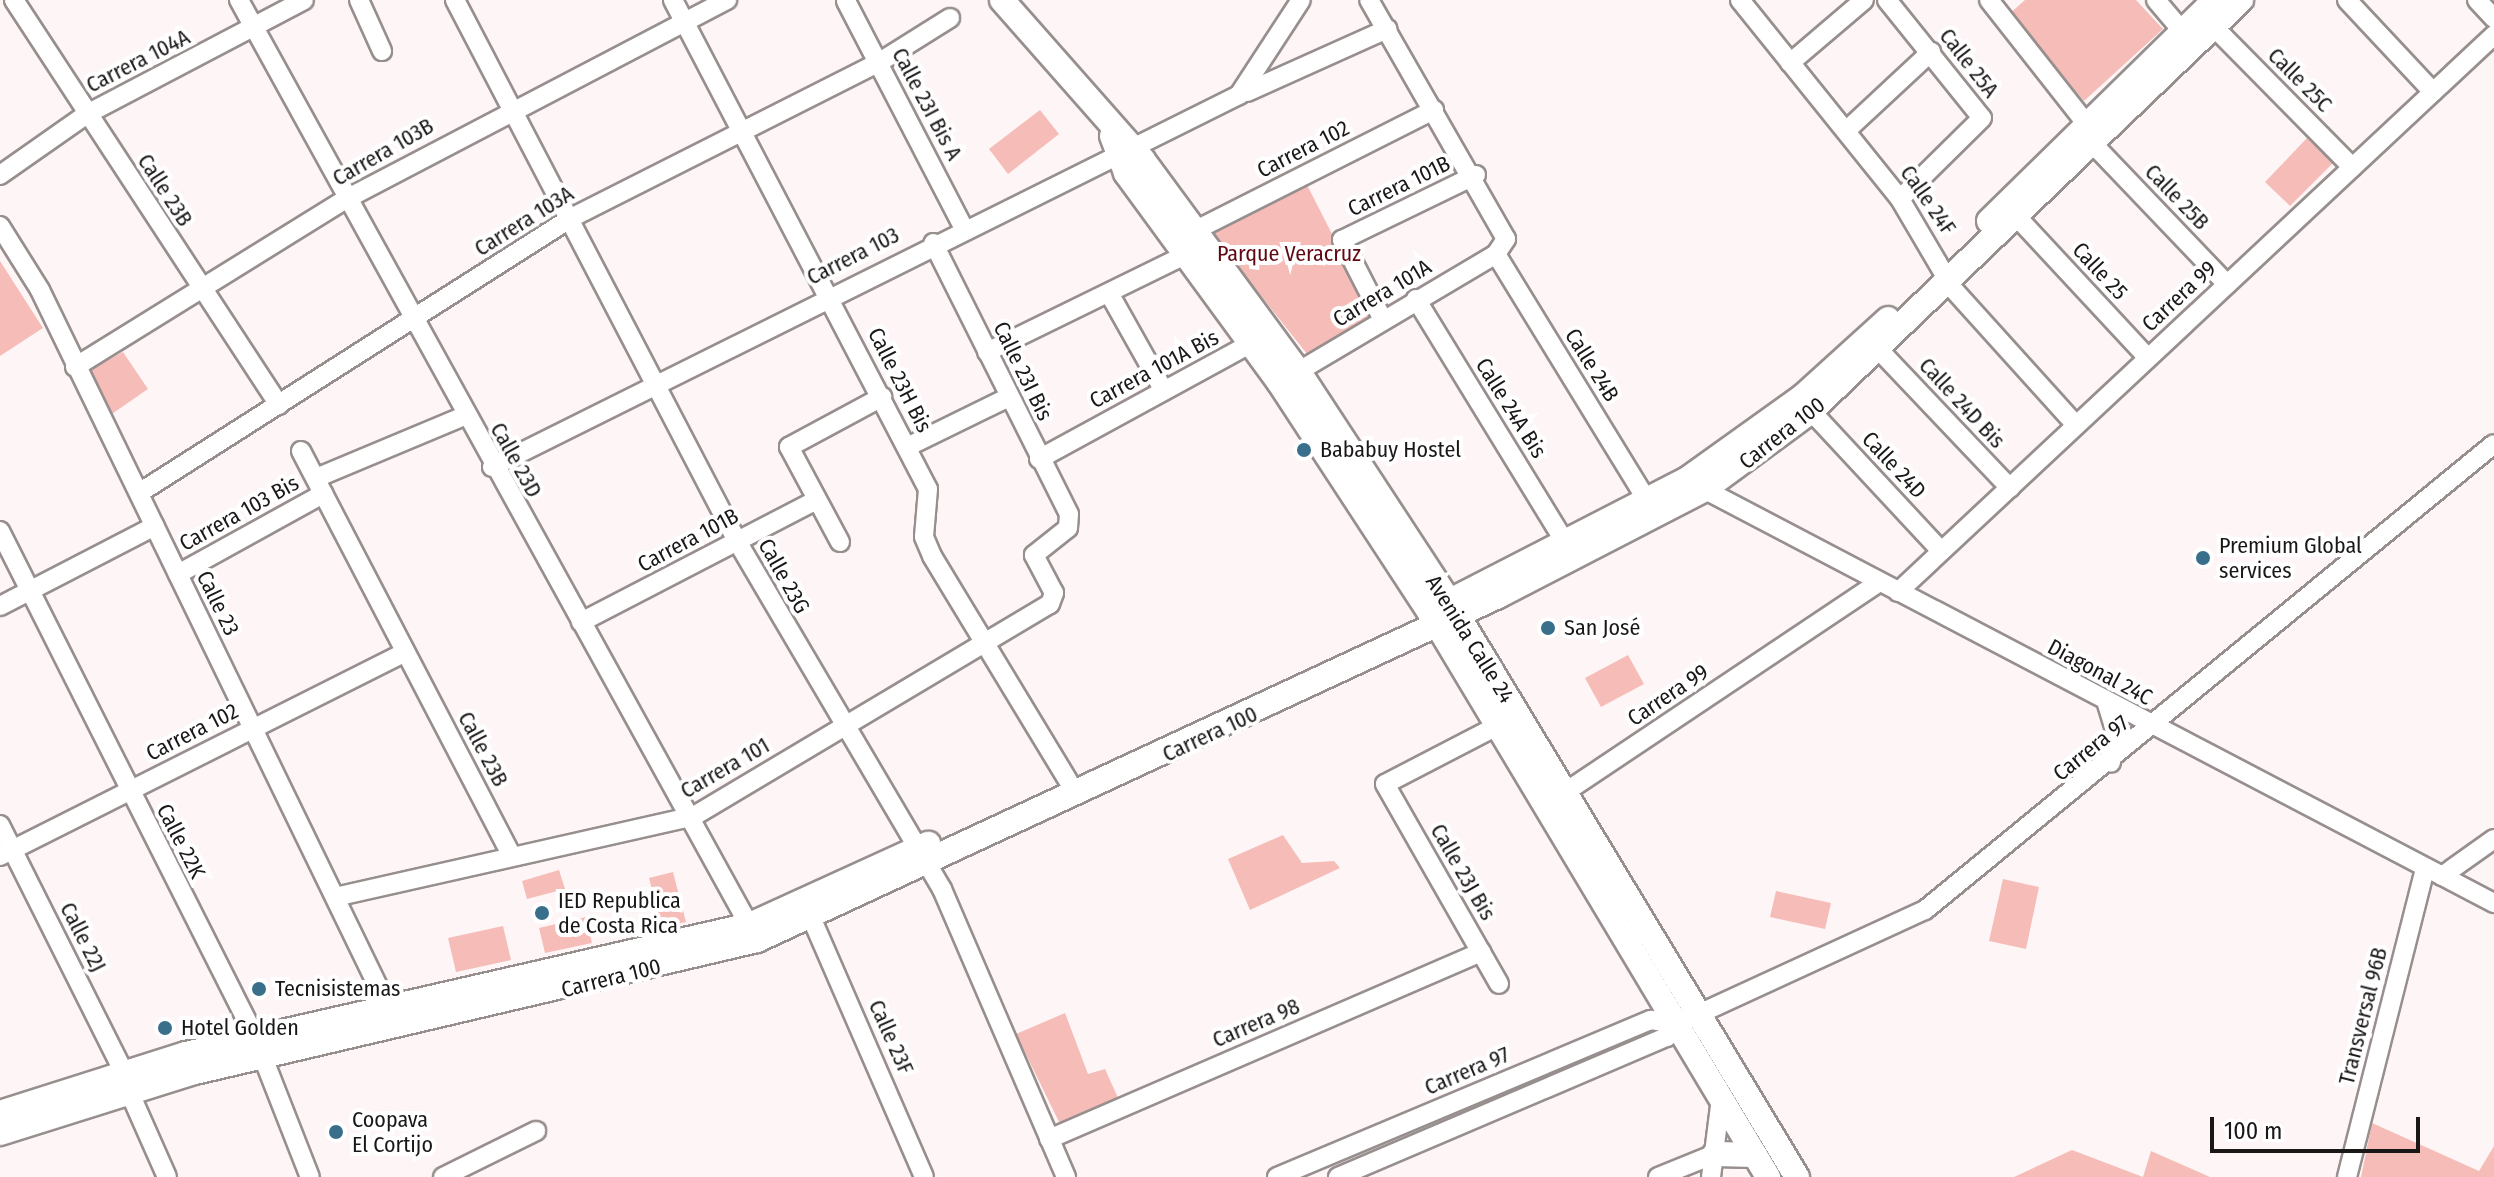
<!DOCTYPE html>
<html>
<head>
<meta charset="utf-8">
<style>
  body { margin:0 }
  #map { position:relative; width:2494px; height:1177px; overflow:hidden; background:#fef6f6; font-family:"Fira Sans Condensed",sans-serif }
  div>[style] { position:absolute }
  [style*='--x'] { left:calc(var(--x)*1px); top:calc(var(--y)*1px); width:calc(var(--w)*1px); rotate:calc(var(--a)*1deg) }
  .green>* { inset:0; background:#f6bcb8 }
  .roads { filter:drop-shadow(2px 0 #978f8e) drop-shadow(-2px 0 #978f8e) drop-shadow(0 2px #978f8e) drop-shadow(0 -2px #978f8e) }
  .minor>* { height:18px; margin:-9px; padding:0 9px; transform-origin:9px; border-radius:9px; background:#fff }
  .major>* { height:24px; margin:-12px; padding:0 12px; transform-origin:12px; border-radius:12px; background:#fff }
  .dots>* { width:22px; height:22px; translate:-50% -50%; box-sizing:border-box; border:4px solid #fff; border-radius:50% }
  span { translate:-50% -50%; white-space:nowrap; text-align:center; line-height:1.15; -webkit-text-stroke:8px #fff; paint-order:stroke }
  .street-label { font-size:22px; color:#1a1717 }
  .park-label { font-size:22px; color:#600812 }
  .poi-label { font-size:22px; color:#1a1717 }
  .left { translate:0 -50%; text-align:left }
  .scale { position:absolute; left:2210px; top:1117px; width:210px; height:36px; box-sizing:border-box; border:4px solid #1a1717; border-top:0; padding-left:10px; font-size:24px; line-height:28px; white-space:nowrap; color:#1a1717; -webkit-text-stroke:6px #fff; paint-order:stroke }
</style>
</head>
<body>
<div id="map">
  <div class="green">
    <i style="clip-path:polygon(2025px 0,2136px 0,2163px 29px,2084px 101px,2008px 15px)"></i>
    <i style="clip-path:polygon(1040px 110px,1059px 134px,1008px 174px,989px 149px)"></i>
    <i style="clip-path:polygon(2307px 138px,2333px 163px,2290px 206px,2265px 182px)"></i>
    <i style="clip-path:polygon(1307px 185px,1374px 316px,1311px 359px,1212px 234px)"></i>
    <i style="clip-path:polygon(0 261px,43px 328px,0 356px)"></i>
    <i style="clip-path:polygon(123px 352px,148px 389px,106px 418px,85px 373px)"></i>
    <i style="clip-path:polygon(1628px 655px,1644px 684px,1601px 707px,1585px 678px)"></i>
    <i style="clip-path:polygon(1283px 835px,1302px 863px,1334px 861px,1340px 868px,1250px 910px,1228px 859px)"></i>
    <i style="clip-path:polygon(559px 870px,565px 889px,527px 899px,522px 881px)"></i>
    <i style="clip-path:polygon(673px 872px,686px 922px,662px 927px,649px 878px)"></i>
    <i style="clip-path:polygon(2003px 879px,2039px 887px,2026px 949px,1989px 941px)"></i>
    <i style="clip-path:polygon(1776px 891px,1831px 903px,1825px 929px,1770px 917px)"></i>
    <i style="clip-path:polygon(586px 917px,592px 943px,545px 953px,539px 928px)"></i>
    <i style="clip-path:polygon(503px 926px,511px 960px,456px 972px,448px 938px)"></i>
    <i style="clip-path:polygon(1065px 1013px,1088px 1074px,1105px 1069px,1119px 1100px,1060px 1124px,1016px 1034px)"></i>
    <i style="clip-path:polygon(2372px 1123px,2479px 1171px,2494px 1146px,2494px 1177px,2361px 1177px)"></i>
    <i style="clip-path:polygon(2072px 1150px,2143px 1177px,2151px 1151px,2210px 1177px,2014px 1177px)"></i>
  </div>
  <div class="roads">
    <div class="minor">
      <i style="--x:14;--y:0;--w:484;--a:56.8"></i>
      <i style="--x:239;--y:0;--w:1069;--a:61.13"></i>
      <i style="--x:359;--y:0;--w:56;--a:65.7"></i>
      <i style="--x:455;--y:0;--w:610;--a:62.47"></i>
      <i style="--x:737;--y:541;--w:404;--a:59.5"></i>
      <i style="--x:942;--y:889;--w:314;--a:66.7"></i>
      <i style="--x:673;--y:0;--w:551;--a:62.46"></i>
      <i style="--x:928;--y:489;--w:48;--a:94.8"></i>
      <i style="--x:924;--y:537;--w:21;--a:67"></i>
      <i style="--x:932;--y:556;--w:263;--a:58.8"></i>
      <i style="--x:1740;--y:0;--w:255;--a:51.2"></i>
      <i style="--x:1900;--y:199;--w:104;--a:59.5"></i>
      <i style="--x:1953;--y:289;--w:183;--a:47.9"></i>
      <i style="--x:1887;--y:0;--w:151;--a:51.2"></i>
      <i style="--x:1982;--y:118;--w:115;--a:135.4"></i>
      <i style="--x:1989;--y:0;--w:160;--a:51.8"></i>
      <i style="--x:2156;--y:0;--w:42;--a:49.8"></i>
      <i style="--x:2347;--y:0;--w:126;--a:46.9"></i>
      <i style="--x:2477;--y:0;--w:25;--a:47"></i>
      <i style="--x:846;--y:1;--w:257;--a:62.6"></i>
      <i style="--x:2214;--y:27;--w:197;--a:45.4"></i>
      <i style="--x:1790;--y:63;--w:97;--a:-40.4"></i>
      <i style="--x:1247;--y:92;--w:154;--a:-24.2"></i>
      <i style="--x:1847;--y:130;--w:115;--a:-42.9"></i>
      <i style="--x:2093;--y:144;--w:194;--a:46.3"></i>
      <i style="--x:0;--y:175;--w:106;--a:-35"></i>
      <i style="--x:87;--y:114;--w:245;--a:-27.7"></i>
      <i style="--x:2017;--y:217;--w:192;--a:47.1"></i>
      <i style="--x:0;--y:226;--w:75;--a:58"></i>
      <i style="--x:40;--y:290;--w:795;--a:64.11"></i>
      <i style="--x:1194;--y:231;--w:269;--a:-26.8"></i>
      <i style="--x:1496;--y:254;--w:289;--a:58.5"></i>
      <i style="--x:1109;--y:293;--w:112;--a:60.7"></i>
      <i style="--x:1416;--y:299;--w:285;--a:58.5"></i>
      <i style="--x:1382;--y:318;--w:88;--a:-117.1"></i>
      <i style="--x:1342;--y:240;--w:149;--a:-25.9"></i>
      <i style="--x:1880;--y:351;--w:189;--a:46.5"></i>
      <i style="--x:987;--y:352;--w:220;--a:-26.1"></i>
      <i style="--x:75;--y:367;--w:321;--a:-31.8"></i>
      <i style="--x:348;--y:198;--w:428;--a:-27.6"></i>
      <i style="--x:1289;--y:377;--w:241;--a:-30.7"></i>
      <i style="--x:1496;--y:254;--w:18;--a:-56"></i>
      <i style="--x:1506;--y:239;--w:275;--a:-119.8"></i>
      <i style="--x:1811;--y:411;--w:191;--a:47.1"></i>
      <i style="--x:907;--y:447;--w:114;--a:-26.1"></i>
      <i style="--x:301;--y:451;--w:457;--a:62.5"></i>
      <i style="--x:1039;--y:459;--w:240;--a:-28.6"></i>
      <i style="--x:492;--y:467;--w:835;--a:-26.47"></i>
      <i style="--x:1239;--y:95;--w:113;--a:-56.9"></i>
      <i style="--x:316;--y:478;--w:160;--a:-22.7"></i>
      <i style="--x:1696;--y:485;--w:901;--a:27.65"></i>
      <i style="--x:139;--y:493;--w:512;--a:-32.48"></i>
      <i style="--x:571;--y:218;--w:344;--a:-26.8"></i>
      <i style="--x:878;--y:63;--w:85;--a:-32"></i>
      <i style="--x:0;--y:531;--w:567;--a:63.25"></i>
      <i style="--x:255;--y:1037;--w:150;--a:68.6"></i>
      <i style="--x:840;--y:542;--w:108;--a:-118.2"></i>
      <i style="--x:789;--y:447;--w:106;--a:-28.3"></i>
      <i style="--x:178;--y:574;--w:166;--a:-28.9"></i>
      <i style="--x:1898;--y:592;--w:816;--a:-43.06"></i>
      <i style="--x:0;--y:606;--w:174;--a:-27.3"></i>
      <i style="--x:581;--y:622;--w:265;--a:-27.4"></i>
      <i style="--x:2107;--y:704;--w:31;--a:73"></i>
      <i style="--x:2116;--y:734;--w:29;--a:100"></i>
      <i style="--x:1497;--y:726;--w:126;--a:152.6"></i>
      <i style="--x:1385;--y:784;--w:230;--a:60.3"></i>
      <i style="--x:1564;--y:793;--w:379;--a:-33.8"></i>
      <i style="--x:0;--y:825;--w:275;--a:63.4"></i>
      <i style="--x:0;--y:856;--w:453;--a:-26.7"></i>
      <i style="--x:2442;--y:876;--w:64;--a:-35.4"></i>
      <i style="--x:335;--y:897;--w:368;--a:-12.7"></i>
      <i style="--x:694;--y:816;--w:414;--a:-30.8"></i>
      <i style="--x:1050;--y:604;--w:12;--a:-70"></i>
      <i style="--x:1054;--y:593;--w:43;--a:-117.8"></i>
      <i style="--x:1034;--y:555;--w:43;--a:-38.5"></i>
      <i style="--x:1068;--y:528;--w:14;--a:-86"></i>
      <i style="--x:1069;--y:514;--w:303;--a:-116.6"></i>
      <i style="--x:811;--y:917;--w:283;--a:66.5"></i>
      <i style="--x:128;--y:1089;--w:96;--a:66.1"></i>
      <i style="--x:1049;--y:1139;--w:471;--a:-23.4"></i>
      <i style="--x:443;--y:1177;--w:104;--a:-26.3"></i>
      <i style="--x:1277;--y:1177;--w:406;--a:-22.8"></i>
      <i style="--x:1651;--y:1020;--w:26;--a:9"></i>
      <i style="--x:1338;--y:1177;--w:358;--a:-23.1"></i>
      <i style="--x:1667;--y:1037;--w:16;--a:-52"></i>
      <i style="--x:1677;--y:1024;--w:273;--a:-24.7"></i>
      <i style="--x:1925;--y:910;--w:735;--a:-39.32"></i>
      <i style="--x:1658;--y:1177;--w:61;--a:-22"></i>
      <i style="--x:1711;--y:1177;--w:80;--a:-82.8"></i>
      <i style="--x:2347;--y:1177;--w:319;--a:-75.8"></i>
    </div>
    <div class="major">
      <i style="--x:1002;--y:0;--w:213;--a:48.6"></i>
      <i style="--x:1143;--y:160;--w:263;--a:53.7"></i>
      <i style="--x:1299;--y:372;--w:274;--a:56.8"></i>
      <i style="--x:1449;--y:601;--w:673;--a:58.86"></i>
      <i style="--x:1112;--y:136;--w:40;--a:69"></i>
      <i style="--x:1126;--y:173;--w:259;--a:53.8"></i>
      <i style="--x:1279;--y:382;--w:274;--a:56.8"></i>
      <i style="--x:1429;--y:611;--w:660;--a:59.08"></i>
      <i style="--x:1989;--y:221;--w:316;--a:-44.4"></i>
      <i style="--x:1458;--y:597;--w:256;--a:-27.2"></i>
      <i style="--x:1686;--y:480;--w:143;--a:-35.6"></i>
      <i style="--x:1802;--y:397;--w:116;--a:-42.2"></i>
      <i style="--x:0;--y:1113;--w:195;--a:-17.6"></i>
      <i style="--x:186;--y:1054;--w:579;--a:-12.88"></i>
      <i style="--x:750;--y:925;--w:196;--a:-24.5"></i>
      <i style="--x:0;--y:1133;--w:204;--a:-17.4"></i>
      <i style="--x:195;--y:1072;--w:577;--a:-13.22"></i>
      <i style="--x:757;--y:940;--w:817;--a:-24.9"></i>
      <i style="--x:1498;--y:596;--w:233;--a:-27.3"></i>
      <i style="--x:1705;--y:489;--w:132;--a:-36.3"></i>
      <i style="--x:1811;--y:411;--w:595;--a:-43.71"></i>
      <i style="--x:1715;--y:1154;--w:40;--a:1.4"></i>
    </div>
  </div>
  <div class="dots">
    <i style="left:1304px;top:450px;background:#396f8a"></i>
    <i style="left:2203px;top:558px;background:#396f8a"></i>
    <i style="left:1548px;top:628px;background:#396f8a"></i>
    <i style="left:542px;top:913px;background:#396f8a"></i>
    <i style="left:259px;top:989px;background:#396f8a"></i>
    <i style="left:165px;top:1028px;background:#396f8a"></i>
    <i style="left:336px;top:1132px;background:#396f8a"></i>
  </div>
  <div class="street-label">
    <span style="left:138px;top:61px;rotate:-27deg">Carrera 104A</span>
    <span style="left:1969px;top:63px;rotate:52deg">Calle 25A</span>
    <span style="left:2300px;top:80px;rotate:45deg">Calle 25C</span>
    <span style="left:927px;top:104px;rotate:62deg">Calle 23I Bis A</span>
    <span style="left:1303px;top:149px;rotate:-27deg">Carrera 102</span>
    <span style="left:383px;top:152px;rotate:-30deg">Carrera 103B</span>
    <span style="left:1399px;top:186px;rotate:-26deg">Carrera 101B</span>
    <span style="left:165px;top:190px;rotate:57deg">Calle 23B</span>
    <span style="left:2177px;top:197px;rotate:46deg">Calle 25B</span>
    <span style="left:1928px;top:200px;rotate:55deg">Calle 24F</span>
    <span style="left:524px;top:221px;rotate:-32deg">Carrera 103A</span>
    <span style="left:853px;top:256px;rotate:-27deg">Carrera 103</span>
    <span style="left:2100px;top:271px;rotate:47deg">Calle 25</span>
    <span style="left:1382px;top:293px;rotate:-31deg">Carrera 101A</span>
    <span style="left:2179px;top:296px;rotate:-43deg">Carrera 99</span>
    <span style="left:1592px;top:365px;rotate:58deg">Calle 24B</span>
    <span style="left:1154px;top:369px;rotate:-28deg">Carrera 101A Bis</span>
    <span style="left:1023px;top:371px;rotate:64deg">Calle 23I Bis</span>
    <span style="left:900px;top:380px;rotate:63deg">Calle 23H Bis</span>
    <span style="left:1962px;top:403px;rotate:47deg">Calle 24D Bis</span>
    <span style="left:1511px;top:408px;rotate:58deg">Calle 24A Bis</span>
    <span style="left:1782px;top:433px;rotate:-38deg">Carrera 100</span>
    <span style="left:516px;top:460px;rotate:61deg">Calle 23D</span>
    <span style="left:1894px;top:465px;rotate:47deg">Calle 24D</span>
    <span style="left:239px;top:513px;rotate:-29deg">Carrera 103 Bis</span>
    <span style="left:688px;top:540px;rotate:-28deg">Carrera 101B</span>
    <span style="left:784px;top:576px;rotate:61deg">Calle 23G</span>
    <span style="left:218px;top:603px;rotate:64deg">Calle 23</span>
    <span style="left:1470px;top:639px;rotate:58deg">Avenida Calle 24</span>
    <span style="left:2100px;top:672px;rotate:28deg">Diagonal 24C</span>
    <span style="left:1668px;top:695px;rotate:-34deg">Carrera 99</span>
    <span style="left:192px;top:732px;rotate:-27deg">Carrera 102</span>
    <span style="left:1210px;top:734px;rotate:-25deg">Carrera 100</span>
    <span style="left:2091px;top:748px;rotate:-39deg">Carrera 97</span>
    <span style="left:483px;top:749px;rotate:62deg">Calle 23B</span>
    <span style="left:725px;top:768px;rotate:-30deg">Carrera 101</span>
    <span style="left:181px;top:841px;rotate:63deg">Calle 22K</span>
    <span style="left:1463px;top:872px;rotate:60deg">Calle 23J Bis</span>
    <span style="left:83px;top:937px;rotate:63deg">Calle 22J</span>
    <span style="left:611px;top:978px;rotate:-14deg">Carrera 100</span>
    <span style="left:2363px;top:1016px;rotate:-76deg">Transversal 96B</span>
    <span style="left:1256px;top:1023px;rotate:-23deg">Carrera 98</span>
    <span style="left:891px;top:1037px;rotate:66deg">Calle 23F</span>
    <span style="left:1467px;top:1071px;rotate:-23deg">Carrera 97</span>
  </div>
  <div class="park-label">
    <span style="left:1289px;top:254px">Parque Veracruz</span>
  </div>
  <div class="poi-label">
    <span class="left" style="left:1320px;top:450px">Bababuy Hostel</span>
    <span class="left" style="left:2219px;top:558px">Premium Global<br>services</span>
    <span class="left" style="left:1564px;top:628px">San José</span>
    <span class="left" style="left:558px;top:913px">IED Republica<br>de Costa Rica</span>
    <span class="left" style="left:275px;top:989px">Tecnisistemas</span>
    <span class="left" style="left:181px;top:1028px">Hotel Golden</span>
    <span class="left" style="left:352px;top:1132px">Coopava<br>El Cortijo</span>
  </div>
  <div class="scale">100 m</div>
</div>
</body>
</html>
